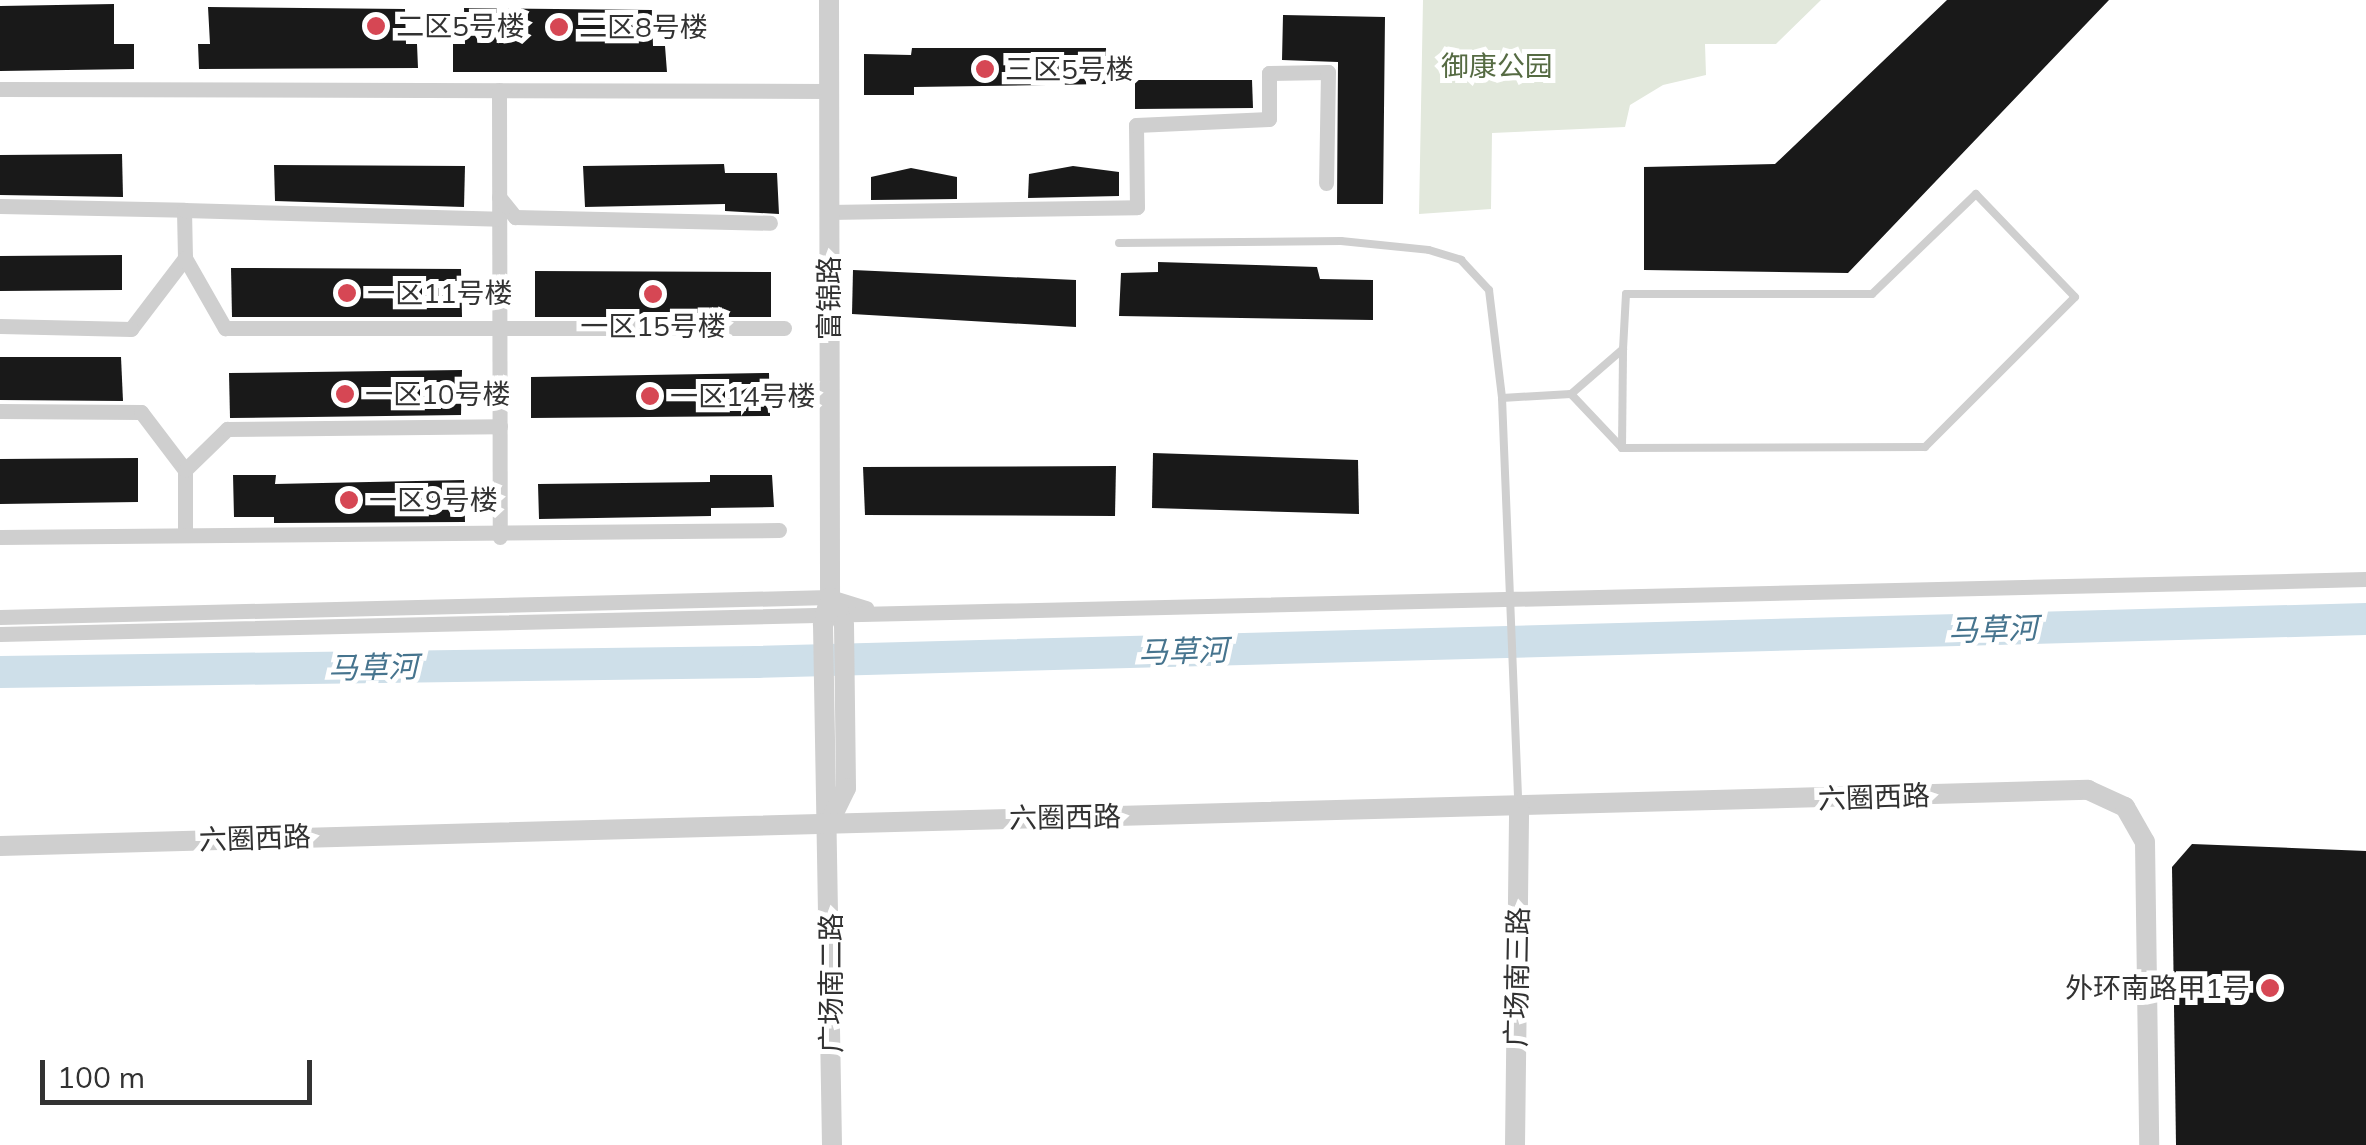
<!DOCTYPE html>
<html>
<head>
<meta charset="utf-8">
<style>
  body { margin:0 }
  #map { position:relative; width:2366px; height:1145px; overflow:hidden; background:#fff; font-family:Mulish,"Noto Sans SC",sans-serif }
  div>[style] { position:absolute }
  [style*='--x'] { left:calc(var(--x)*1px); top:calc(var(--y)*1px); width:calc(var(--w)*1px); rotate:calc(var(--a)*1deg) }
  .green>* { inset:0; background:#e2e8dc }
  .river>* { height:32px; margin:-16px; padding:0 16px; transform-origin:16px; border-radius:16px; background:#cedfe9 }
  .building>* { inset:0; background:#191919 }
  .service>* { height:8px; margin:-4px; padding:0 4px; transform-origin:4px; border-radius:4px; background:#cfcfcf }
  .minor>* { height:15px; margin:-7.5px; padding:0 7.5px; transform-origin:7.5px; border-radius:7.5px; background:#cfcfcf }
  .tertiary>* { height:20px; margin:-10px; padding:0 10px; transform-origin:10px; border-radius:10px; background:#cfcfcf }
  .dots>* { width:28px; height:28px; translate:-50% -50%; box-sizing:border-box; border:5px solid #fff; border-radius:50% }
  span { translate:-50% -50%; white-space:nowrap; text-align:center; line-height:1.15; -webkit-text-stroke:10px #fff; paint-order:stroke }
  .poi-label { font-size:28px; color:#323232 }
  .left { translate:0 -50%; text-align:left }
  .right { translate:-100% -50%; text-align:right }
  .park-label { font-size:28px; color:#566b43 }
  .street-label { font-size:28px; color:#323232 }
  .water-label { font-size:30px; color:#46748e; font-style:italic }
  .scale { position:absolute; left:40px; top:1060px; width:272px; height:45px; box-sizing:border-box; border:5px solid #323232; border-top:0; padding-left:12px; font-size:30px; line-height:35px; white-space:nowrap; color:#323232; -webkit-text-stroke:8px #fff; paint-order:stroke }
</style>
</head>
<body>
<div id="map">
  <div class="green">
    <i style="clip-path:polygon(1423px 0,1821px 0,1776px 44px,1705px 44px,1706px 75px,1663px 85px,1630px 105px,1625px 127px,1492px 133px,1491px 209px,1419px 214px)"></i>
  </div>
  <div class="river">
    <i style="--x:0;--y:672;--w:757;--a:-0.76"></i>
    <i style="--x:757;--y:662;--w:1610;--a:-1.53"></i>
  </div>
  <div class="building">
    <i style="clip-path:polygon(1947px 0,2109px 0,1848px 273px,1644px 270px,1644px 167px,1775px 164px)"></i>
    <i style="clip-path:polygon(114px 4px,114px 44px,134px 44px,134px 69px,0 71px,0 6px)"></i>
    <i style="clip-path:polygon(208px 7px,405px 9px,406px 44px,417px 44px,418px 68px,199px 69px,198px 44px,210px 44px)"></i>
    <i style="clip-path:polygon(464px 8px,652px 10px,653px 46px,665px 46px,667px 72px,453px 72px,453px 44px,465px 44px)"></i>
    <i style="clip-path:polygon(1283px 15px,1385px 17px,1383px 204px,1337px 204px,1338px 62px,1282px 60px)"></i>
    <i style="clip-path:polygon(912px 48px,1106px 48px,1107px 84px,914px 87px,914px 95px,864px 95px,864px 54px,911px 55px)"></i>
    <i style="clip-path:polygon(1135px 80px,1252px 80px,1253px 108px,1135px 109px)"></i>
    <i style="clip-path:polygon(122px 154px,123px 197px,0 195px,0 155px)"></i>
    <i style="clip-path:polygon(724px 164px,725px 173px,777px 173px,779px 214px,725px 211px,725px 204px,585px 207px,583px 166px)"></i>
    <i style="clip-path:polygon(274px 165px,465px 166px,464px 207px,275px 201px)"></i>
    <i style="clip-path:polygon(1073px 166px,1119px 172px,1119px 196px,1028px 198px,1029px 174px)"></i>
    <i style="clip-path:polygon(911px 168px,957px 177px,957px 199px,871px 200px,871px 177px)"></i>
    <i style="clip-path:polygon(122px 255px,122px 290px,0 291px,0 256px)"></i>
    <i style="clip-path:polygon(1158px 262px,1317px 267px,1320px 279px,1373px 280px,1373px 320px,1119px 316px,1121px 273px,1158px 272px)"></i>
    <i style="clip-path:polygon(231px 268px,461px 269px,462px 317px,232px 317px)"></i>
    <i style="clip-path:polygon(853px 270px,1076px 280px,1076px 327px,852px 314px)"></i>
    <i style="clip-path:polygon(535px 271px,771px 272px,771px 317px,535px 317px)"></i>
    <i style="clip-path:polygon(0 357px,121px 357px,123px 401px,0 400px)"></i>
    <i style="clip-path:polygon(462px 370px,461px 415px,230px 418px,229px 373px)"></i>
    <i style="clip-path:polygon(769px 373px,770px 416px,531px 418px,531px 377px)"></i>
    <i style="clip-path:polygon(1153px 453px,1358px 460px,1359px 514px,1152px 508px)"></i>
    <i style="clip-path:polygon(138px 458px,138px 502px,0 504px,0 459px)"></i>
    <i style="clip-path:polygon(1116px 466px,1115px 516px,865px 515px,863px 467px)"></i>
    <i style="clip-path:polygon(233px 475px,276px 475px,275px 484px,464px 480px,465px 522px,274px 523px,274px 517px,234px 517px)"></i>
    <i style="clip-path:polygon(710px 475px,772px 475px,774px 507px,711px 508px,711px 516px,539px 519px,538px 484px,710px 482px)"></i>
    <i style="clip-path:polygon(2192px 844px,2366px 851px,2366px 1145px,2176px 1145px,2172px 867px)"></i>
  </div>
  <div class="service">
    <i style="--x:1119;--y:243;--w:222;--a:-0.5"></i>
    <i style="--x:1341;--y:241;--w:88;--a:5.8"></i>
    <i style="--x:1429;--y:250;--w:34;--a:17"></i>
    <i style="--x:1461;--y:260;--w:41;--a:47"></i>
    <i style="--x:1489;--y:290;--w:109;--a:83.1"></i>
    <i style="--x:1502;--y:398;--w:406;--a:87.7"></i>
    <i style="--x:1502;--y:398;--w:69;--a:-3.3"></i>
    <i style="--x:1571;--y:394;--w:74;--a:46.6"></i>
    <i style="--x:1622;--y:448;--w:303;--a:-0.2"></i>
    <i style="--x:1925;--y:447;--w:212;--a:-45"></i>
    <i style="--x:2075;--y:297;--w:143;--a:-133.9"></i>
    <i style="--x:1976;--y:194;--w:144;--a:136.1"></i>
    <i style="--x:1872;--y:294;--w:246;--a:180"></i>
    <i style="--x:1626;--y:294;--w:55;--a:93.1"></i>
    <i style="--x:1623;--y:349;--w:69;--a:139.1"></i>
    <i style="--x:1622;--y:448;--w:99;--a:-89.4"></i>
  </div>
  <div class="minor">
    <i style="--x:0;--y:89;--w:828;--a:0.14"></i>
    <i style="--x:499;--y:90;--w:447;--a:89.9"></i>
    <i style="--x:499;--y:197;--w:26;--a:51"></i>
    <i style="--x:515;--y:217;--w:255;--a:1.3"></i>
    <i style="--x:0;--y:206;--w:184;--a:1.2"></i>
    <i style="--x:184;--y:210;--w:48;--a:88.8"></i>
    <i style="--x:185;--y:258;--w:89;--a:127.3"></i>
    <i style="--x:131;--y:329;--w:131;--a:-178.7"></i>
    <i style="--x:184;--y:210;--w:315;--a:1.6"></i>
    <i style="--x:828;--y:212;--w:309;--a:-0.9"></i>
    <i style="--x:1137;--y:207;--w:82;--a:-90.7"></i>
    <i style="--x:1136;--y:125;--w:133;--a:-2.6"></i>
    <i style="--x:1269;--y:119;--w:46;--a:-90"></i>
    <i style="--x:1269;--y:73;--w:59;--a:-1"></i>
    <i style="--x:1328;--y:72;--w:111;--a:91"></i>
    <i style="--x:185;--y:258;--w:81;--a:60.3"></i>
    <i style="--x:225;--y:328;--w:559;--a:0"></i>
    <i style="--x:0;--y:411;--w:141;--a:0.4"></i>
    <i style="--x:141;--y:412;--w:73;--a:52.8"></i>
    <i style="--x:185;--y:470;--w:62;--a:90"></i>
    <i style="--x:185;--y:470;--w:59;--a:-44.3"></i>
    <i style="--x:227;--y:429;--w:273;--a:-0.6"></i>
    <i style="--x:0;--y:537;--w:779;--a:-0.51"></i>
    <i style="--x:0;--y:617;--w:830;--a:-1.38"></i>
    <i style="--x:830;--y:597;--w:38;--a:17"></i>
    <i style="--x:0;--y:634;--w:2367;--a:-1.33"></i>
  </div>
  <div class="tertiary">
    <i style="--x:829;--y:0;--w:597;--a:89.9"></i>
    <i style="--x:830;--y:597;--w:28;--a:105"></i>
    <i style="--x:823;--y:624;--w:521;--a:89.01"></i>
    <i style="--x:830;--y:597;--w:30;--a:63"></i>
    <i style="--x:844;--y:624;--w:164;--a:89.3"></i>
    <i style="--x:846;--y:788;--w:34;--a:116"></i>
    <i style="--x:0;--y:846;--w:2089;--a:-1.54"></i>
    <i style="--x:2088;--y:790;--w:41;--a:24.7"></i>
    <i style="--x:2125;--y:807;--w:40;--a:60.3"></i>
    <i style="--x:2145;--y:842;--w:303;--a:89.2"></i>
    <i style="--x:1515;--y:1145;--w:337;--a:-89.3"></i>
  </div>
  <div class="dots">
    <i style="left:376px;top:26px;background:#d64754"></i>
    <i style="left:559px;top:27px;background:#d64754"></i>
    <i style="left:985px;top:69px;background:#d64754"></i>
    <i style="left:347px;top:293px;background:#d64754"></i>
    <i style="left:653px;top:294px;background:#d64754"></i>
    <i style="left:345px;top:394px;background:#d64754"></i>
    <i style="left:650px;top:396px;background:#d64754"></i>
    <i style="left:349px;top:500px;background:#d64754"></i>
    <i style="left:2270px;top:988px;background:#d64754"></i>
  </div>
  <div class="poi-label">
    <span class="left" style="left:396px;top:26px">二区5号楼</span>
    <span class="left" style="left:579px;top:27px">二区8号楼</span>
    <span class="left" style="left:1005px;top:69px">三区5号楼</span>
    <span class="left" style="left:367px;top:293px">一区11号楼</span>
    <span style="left:653px;top:326px">一区15号楼</span>
    <span class="left" style="left:365px;top:394px">一区10号楼</span>
    <span class="left" style="left:670px;top:396px">一区14号楼</span>
    <span class="left" style="left:369px;top:500px">一区9号楼</span>
    <span class="right" style="left:2250px;top:988px">外环南路甲1号</span>
  </div>
  <div class="park-label">
    <span style="left:1497px;top:66px">御康公园</span>
  </div>
  <div class="street-label">
    <span style="left:829px;top:298px;rotate:-90deg">富锦路</span>
    <span style="left:1874px;top:797px;rotate:-2deg">六圈西路</span>
    <span style="left:1065px;top:817px;rotate:-1deg">六圈西路</span>
    <span style="left:255px;top:838px;rotate:-2deg">六圈西路</span>
    <span style="left:1517px;top:977px;rotate:-89deg">广场南三路</span>
    <span style="left:831px;top:983px;rotate:-90deg">广场南二路</span>
  </div>
  <div class="water-label">
    <span style="left:1993px;top:629px;rotate:-2deg">马草河</span>
    <span style="left:1183px;top:651px;rotate:-2deg">马草河</span>
    <span style="left:373px;top:667px;rotate:-1deg">马草河</span>
  </div>
  <div class="scale">100 m</div>
</div>
</body>
</html>
